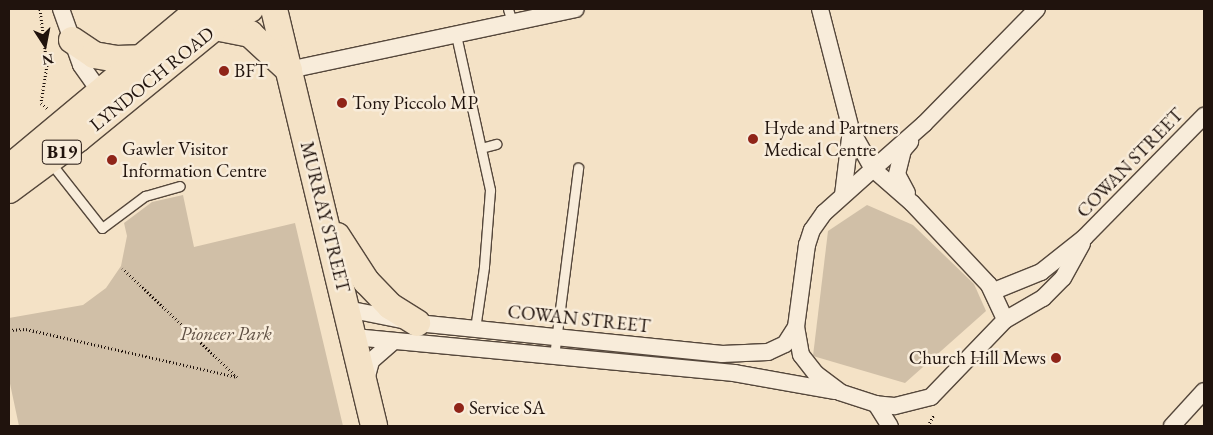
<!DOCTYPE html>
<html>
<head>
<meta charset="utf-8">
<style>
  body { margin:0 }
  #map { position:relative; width:1213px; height:435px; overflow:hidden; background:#f4e2c6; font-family:"EB Garamond",serif }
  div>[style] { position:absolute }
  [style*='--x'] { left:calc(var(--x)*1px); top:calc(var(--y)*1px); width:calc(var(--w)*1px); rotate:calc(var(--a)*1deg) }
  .green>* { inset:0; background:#d0bfa7 }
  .path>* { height:3px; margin-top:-1.5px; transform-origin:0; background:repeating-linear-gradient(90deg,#20130d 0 1px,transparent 0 3.5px) }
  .roads { filter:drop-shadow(1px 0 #55473b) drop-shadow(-1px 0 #55473b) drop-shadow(0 1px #55473b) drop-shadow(0 -1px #55473b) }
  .lane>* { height:9px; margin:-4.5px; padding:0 4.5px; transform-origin:4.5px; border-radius:4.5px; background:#f8ecda }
  .street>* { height:16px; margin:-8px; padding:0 8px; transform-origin:8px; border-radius:8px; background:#f8ecda }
  .primary>* { height:26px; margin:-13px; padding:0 13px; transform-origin:13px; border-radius:13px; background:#f4e2c6 }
  .dots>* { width:14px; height:14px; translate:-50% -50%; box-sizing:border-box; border:2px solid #f8ecda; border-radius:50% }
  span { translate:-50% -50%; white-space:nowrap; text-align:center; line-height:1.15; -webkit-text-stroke:5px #f8ecda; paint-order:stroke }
  .shield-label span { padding:1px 4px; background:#f8ecda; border:1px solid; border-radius:4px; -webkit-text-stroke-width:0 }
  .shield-label { font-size:18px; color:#20130d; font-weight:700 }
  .poi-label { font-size:19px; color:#20130d }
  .left { translate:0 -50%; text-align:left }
  .right { translate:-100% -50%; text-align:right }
  .street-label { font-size:19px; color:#20130d }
  .park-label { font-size:19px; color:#5e4f43; font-style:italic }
  .frame { position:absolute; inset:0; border:10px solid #20130d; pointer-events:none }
  .north { position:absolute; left:20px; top:20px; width:50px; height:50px; -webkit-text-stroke:4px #f8ecda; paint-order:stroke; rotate:169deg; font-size:14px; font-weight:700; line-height:20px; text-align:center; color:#20130d }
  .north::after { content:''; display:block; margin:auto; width:18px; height:22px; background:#20130d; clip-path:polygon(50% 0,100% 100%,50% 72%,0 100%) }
</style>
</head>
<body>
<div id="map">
  <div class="green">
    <i style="clip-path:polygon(183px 195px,194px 247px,295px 223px,343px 426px,19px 426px,9px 379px,9px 318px,83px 305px,106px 288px,121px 266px,127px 236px,124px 223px,152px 202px)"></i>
    <i style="clip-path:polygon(867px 205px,913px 225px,974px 284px,986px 311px,905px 383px,813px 356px,828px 231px)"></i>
  </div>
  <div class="path">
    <i style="--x:40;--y:9;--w:56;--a:82.9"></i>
    <i style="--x:47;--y:65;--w:38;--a:99"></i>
    <i style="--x:41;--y:103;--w:9;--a:41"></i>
    <i style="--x:9;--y:330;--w:17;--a:-3"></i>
    <i style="--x:26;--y:329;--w:216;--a:12.8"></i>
    <i style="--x:237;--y:377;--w:158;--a:-136.5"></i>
    <i style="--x:928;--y:426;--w:13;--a:-63"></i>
  </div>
  <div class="roads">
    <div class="lane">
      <i style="--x:508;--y:9;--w:14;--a:73"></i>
      <i style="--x:456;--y:35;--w:159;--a:77.6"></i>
      <i style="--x:490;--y:190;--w:77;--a:94.5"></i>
      <i style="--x:484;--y:267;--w:63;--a:98.3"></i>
      <i style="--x:481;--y:148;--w:16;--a:-15"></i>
      <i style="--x:50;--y:162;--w:84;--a:51.8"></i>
      <i style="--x:102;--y:228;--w:54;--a:-36.7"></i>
      <i style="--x:145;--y:196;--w:36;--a:-16"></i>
      <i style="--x:554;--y:356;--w:190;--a:-82.7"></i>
    </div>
    <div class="street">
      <i style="--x:61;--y:9;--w:59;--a:70.3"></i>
      <i style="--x:81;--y:65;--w:43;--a:54.5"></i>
      <i style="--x:820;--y:9;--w:125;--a:75.6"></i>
      <i style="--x:851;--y:130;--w:45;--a:60.6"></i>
      <i style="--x:873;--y:169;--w:68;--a:-41.4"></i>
      <i style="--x:924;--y:124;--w:161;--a:-45.5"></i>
      <i style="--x:289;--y:70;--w:293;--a:-12"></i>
      <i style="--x:907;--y:193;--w:21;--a:-118"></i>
      <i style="--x:897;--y:174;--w:25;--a:-76"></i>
      <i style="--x:903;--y:150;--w:11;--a:-49"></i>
      <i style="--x:843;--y:195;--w:65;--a:-83"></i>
      <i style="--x:994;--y:291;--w:51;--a:-22"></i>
      <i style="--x:1041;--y:272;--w:56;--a:-38.5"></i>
      <i style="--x:1085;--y:237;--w:170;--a:-45.5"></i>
      <i style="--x:347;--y:309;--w:71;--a:11.3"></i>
      <i style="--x:417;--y:323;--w:307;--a:5.8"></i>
      <i style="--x:722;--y:354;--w:46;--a:-2.5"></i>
      <i style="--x:768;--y:352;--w:19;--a:-25"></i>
      <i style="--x:785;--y:344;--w:20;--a:-57"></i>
      <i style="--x:796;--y:327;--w:83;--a:-82.4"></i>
      <i style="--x:807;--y:245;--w:16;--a:-72"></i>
      <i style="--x:812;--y:230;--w:21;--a:-55"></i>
      <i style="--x:824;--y:213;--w:66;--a:-41.9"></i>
      <i style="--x:873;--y:169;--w:52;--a:41.1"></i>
      <i style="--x:912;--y:203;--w:112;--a:46.8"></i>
      <i style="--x:989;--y:285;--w:38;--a:65"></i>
      <i style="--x:1005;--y:320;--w:107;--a:133.9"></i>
      <i style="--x:931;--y:397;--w:38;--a:166"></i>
      <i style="--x:894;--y:406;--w:18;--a:-174"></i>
      <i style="--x:876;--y:404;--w:38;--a:-162"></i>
      <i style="--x:840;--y:392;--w:30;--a:-143"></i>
      <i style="--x:816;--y:374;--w:24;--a:-128"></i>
      <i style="--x:801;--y:355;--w:28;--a:-100"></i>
      <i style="--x:1005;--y:320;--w:44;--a:-30.1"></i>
      <i style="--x:1043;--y:298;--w:28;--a:-45"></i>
      <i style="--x:1063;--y:278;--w:39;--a:-61"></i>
      <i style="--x:354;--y:337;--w:382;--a:5.4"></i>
      <i style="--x:734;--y:373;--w:103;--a:10.1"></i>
      <i style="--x:366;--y:380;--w:20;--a:-75"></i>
      <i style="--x:371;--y:361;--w:30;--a:-41"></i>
      <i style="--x:876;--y:404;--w:26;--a:58"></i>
      <i style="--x:1172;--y:426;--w:47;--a:-47.6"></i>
    </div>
    <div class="primary">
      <i style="--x:274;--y:9;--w:429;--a:76.5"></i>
      <i style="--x:215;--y:27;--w:36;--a:11"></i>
      <i style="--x:250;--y:34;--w:53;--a:42.7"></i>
      <i style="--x:72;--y:40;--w:27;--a:34"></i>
      <i style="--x:94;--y:55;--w:22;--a:10"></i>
      <i style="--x:116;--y:59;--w:25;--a:-2"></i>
      <i style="--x:9;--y:168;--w:233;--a:-39.8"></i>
      <i style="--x:188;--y:19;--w:21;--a:-28"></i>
      <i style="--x:9;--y:190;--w:86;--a:-36.5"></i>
      <i style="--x:78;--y:139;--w:177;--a:-39.3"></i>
      <i style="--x:215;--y:27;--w:22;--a:-36"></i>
      <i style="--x:233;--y:14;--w:18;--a:-16"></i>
      <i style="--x:337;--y:236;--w:54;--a:57.2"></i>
      <i style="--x:366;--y:281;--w:35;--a:46"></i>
      <i style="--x:390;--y:306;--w:32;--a:32"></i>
    </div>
  </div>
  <div class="dots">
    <i style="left:224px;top:71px;background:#8f2418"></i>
    <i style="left:342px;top:103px;background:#8f2418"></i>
    <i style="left:753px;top:139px;background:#8f2418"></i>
    <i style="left:112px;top:160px;background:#8f2418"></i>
    <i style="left:1056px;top:358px;background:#8f2418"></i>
    <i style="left:459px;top:408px;background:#8f2418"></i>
  </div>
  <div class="shield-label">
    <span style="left:62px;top:152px">B19</span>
  </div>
  <div class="poi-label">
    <span class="left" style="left:234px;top:71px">BFT</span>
    <span class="left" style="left:352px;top:103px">Tony Piccolo MP</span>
    <span class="left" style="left:764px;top:139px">Hyde and Partners<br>Medical Centre</span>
    <span class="left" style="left:122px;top:160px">Gawler Visitor<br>Information Centre</span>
    <span class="right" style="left:1046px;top:358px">Church Hill Mews</span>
    <span class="left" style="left:469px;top:408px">Service SA</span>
  </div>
  <div class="street-label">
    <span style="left:152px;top:79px;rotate:-39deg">LYNDOCH ROAD</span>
    <span style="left:1130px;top:163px;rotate:-46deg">COWAN STREET</span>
    <span style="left:325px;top:217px;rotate:76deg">MURRAY STREET</span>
    <span style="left:579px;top:319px;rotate:6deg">COWAN STREET</span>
  </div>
  <div class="park-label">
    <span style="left:226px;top:334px">Pioneer Park</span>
  </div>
  <div class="frame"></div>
  <div class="north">N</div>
</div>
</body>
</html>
